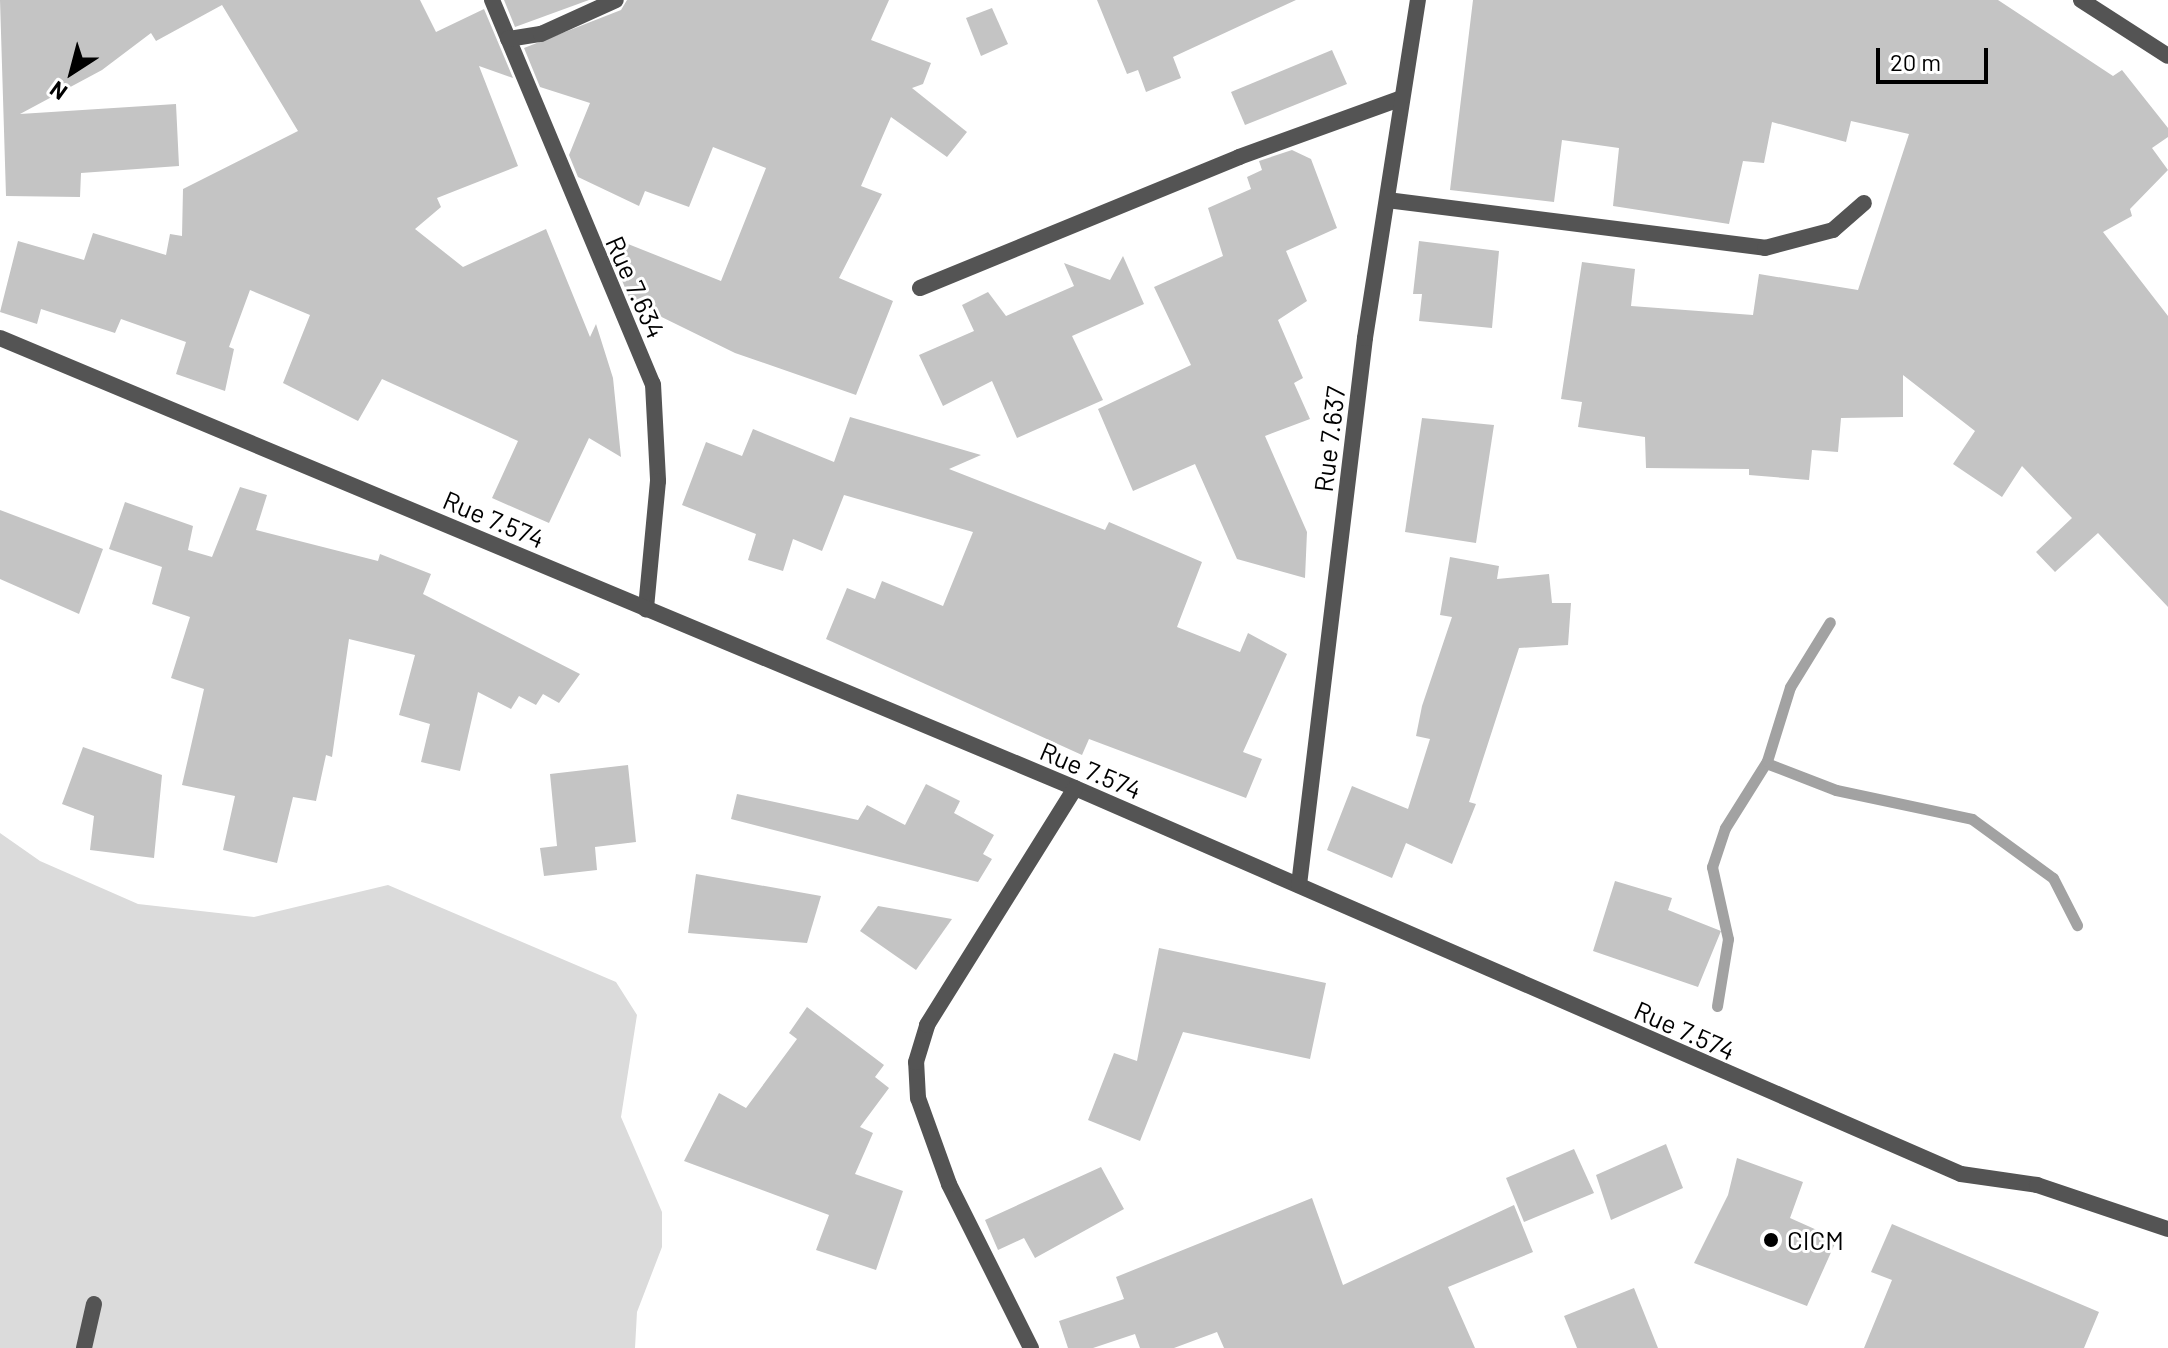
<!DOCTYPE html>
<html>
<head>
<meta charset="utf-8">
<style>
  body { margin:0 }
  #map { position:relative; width:2168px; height:1348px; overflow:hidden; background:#fff; font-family:Barlow,sans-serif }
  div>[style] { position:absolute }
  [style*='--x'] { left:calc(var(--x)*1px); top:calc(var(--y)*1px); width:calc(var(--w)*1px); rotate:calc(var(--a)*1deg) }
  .green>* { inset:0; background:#dbdbdb }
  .stream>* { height:11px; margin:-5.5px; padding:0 5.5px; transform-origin:5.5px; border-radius:5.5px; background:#a2a2a2 }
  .building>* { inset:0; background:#c4c4c4 }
  .street>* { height:16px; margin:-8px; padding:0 8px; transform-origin:8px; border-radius:8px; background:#545454 }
  .dots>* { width:22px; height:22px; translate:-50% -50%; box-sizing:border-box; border:4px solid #fff; border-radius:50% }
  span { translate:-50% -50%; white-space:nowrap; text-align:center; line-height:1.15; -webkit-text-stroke:6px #fff; paint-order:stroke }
  .street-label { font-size:26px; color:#000 }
  .poi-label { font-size:26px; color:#000 }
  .left { translate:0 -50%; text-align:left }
  .north { position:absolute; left:32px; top:32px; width:80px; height:80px; -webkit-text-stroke:6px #fff; paint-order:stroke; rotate:216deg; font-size:22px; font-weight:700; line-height:32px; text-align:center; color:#000 }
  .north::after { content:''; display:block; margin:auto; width:28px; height:36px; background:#000; clip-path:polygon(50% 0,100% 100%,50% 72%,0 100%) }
  .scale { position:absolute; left:1876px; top:48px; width:112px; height:36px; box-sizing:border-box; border:4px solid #000; border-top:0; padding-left:10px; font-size:24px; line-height:28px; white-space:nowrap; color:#000; -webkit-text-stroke:6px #fff; paint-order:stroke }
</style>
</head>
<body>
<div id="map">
  <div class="green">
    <i style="clip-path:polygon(0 833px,40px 861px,138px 904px,254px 917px,388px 885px,616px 982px,637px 1015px,621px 1117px,662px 1212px,662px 1247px,637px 1312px,635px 1348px,0 1348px)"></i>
  </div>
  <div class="stream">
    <i style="--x:1766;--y:763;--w:75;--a:21.1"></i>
    <i style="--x:1836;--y:790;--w:139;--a:12"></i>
    <i style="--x:1972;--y:819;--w:100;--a:36.1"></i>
    <i style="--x:2053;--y:878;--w:53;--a:62.9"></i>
    <i style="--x:1717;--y:1006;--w:68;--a:-80.7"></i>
    <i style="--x:1728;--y:939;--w:74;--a:-102.5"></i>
    <i style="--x:1712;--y:867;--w:41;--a:-71.6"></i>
    <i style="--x:1725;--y:828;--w:79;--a:-57.9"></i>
    <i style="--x:1767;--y:761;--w:77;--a:-72.7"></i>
    <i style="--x:1790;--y:687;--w:76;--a:-58.4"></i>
  </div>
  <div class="building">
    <i style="clip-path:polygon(0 0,420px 0,436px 32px,484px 9px,513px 78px,479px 66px,518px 166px,437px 198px,441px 207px,415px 229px,463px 267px,546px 229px,590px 337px,596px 324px,613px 378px,621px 457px,589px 438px,549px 523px,492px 498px,518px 441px,382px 379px,358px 421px,283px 383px,310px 315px,250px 290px,229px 347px,234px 349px,225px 391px,176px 374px,186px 342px,121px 319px,115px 333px,41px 309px,37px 324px,0 312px,18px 241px,84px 260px,93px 233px,166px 255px,170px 234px,182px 236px,183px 189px,298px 131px,222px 5px,156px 41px,151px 33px,102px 70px,20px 114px,176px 104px,179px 166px,81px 173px,80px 197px,6px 196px)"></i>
    <i style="clip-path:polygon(504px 0,589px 0,515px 27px)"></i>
    <i style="clip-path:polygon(627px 0,889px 0,871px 40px,931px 63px,923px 84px,912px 88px,967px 132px,947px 157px,891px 117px,861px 186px,882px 194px,839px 278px,893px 301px,856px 395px,735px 353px,631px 302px,618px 271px,628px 244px,721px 281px,766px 168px,713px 147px,689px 207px,645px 191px,639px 206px,578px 177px,569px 155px,590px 103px,540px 87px,524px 48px,621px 10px)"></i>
    <i style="clip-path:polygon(1097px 0,1296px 0,1173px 57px,1181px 78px,1146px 92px,1138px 70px,1127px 74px)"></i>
    <i style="clip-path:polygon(1473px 0,1998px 0,2113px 76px,2122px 70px,2168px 128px,2168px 137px,2152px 148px,2168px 170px,2130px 209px,2132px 216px,2103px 232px,2168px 316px,2168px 607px,2098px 533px,2055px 572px,2036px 552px,2072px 518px,2022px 466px,2002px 497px,1953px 464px,1975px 431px,1903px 375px,1903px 417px,1841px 418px,1838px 452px,1812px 450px,1809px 480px,1749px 475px,1749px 469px,1646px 468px,1645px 437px,1578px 427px,1582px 402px,1561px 399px,1582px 262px,1635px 269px,1631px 306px,1753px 315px,1759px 274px,1858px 290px,1909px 134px,1851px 121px,1846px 142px,1772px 122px,1764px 163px,1743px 161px,1729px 224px,1613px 206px,1619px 148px,1562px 140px,1554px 202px,1450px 190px)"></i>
    <i style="clip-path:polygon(992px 8px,1008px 44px,981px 56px,966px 18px)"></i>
    <i style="clip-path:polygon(1332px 50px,1347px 84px,1245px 125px,1231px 92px)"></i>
    <i style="clip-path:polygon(1292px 150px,1311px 159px,1337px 228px,1286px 251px,1307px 301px,1278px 320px,1303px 378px,1294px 383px,1310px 419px,1265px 436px,1307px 532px,1305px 578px,1237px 559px,1195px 464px,1133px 491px,1098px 409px,1191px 365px,1154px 287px,1223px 256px,1208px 208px,1251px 189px,1247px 177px,1262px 170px,1259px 161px)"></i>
    <i style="clip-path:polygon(1419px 241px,1499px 251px,1492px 328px,1419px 321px,1422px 294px,1413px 294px)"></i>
    <i style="clip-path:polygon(1123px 256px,1144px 304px,1072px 336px,1103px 400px,1017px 438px,992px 381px,943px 406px,919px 355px,974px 331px,962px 305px,988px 292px,1006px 316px,1074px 286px,1064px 263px,1110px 280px)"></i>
    <i style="clip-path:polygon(850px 417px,981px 455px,949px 469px,1105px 530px,1109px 522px,1202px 562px,1177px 627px,1240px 652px,1248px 633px,1287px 654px,1243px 752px,1262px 759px,1246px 798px,1089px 739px,1082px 755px,826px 639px,847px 588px,875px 599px,882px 581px,943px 606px,973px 532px,844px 495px,822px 551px,793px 539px,783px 571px,748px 560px,756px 534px,682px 505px,706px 442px,742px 456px,753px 429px,834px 462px)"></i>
    <i style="clip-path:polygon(1422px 418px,1494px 425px,1476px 543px,1405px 532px)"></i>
    <i style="clip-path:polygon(240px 487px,267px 495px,256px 530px,378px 561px,380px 554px,431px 574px,423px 594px,580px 674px,559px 703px,543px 694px,536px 705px,519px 696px,511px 709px,478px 692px,460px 771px,421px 762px,430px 724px,399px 715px,415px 655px,349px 639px,332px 757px,326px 755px,316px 801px,293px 797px,277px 863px,223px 850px,235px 796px,182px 785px,204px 689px,171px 678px,190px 617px,152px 604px,162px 567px,109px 549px,125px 502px,193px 526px,188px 550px,212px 557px)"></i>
    <i style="clip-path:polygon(0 510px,103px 549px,79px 614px,0 579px)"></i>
    <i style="clip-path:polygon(1450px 557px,1499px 566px,1497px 579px,1549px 574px,1552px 603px,1571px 603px,1568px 645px,1519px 648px,1469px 802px,1476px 804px,1452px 864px,1406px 843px,1392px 878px,1327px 850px,1352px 786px,1408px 809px,1430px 739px,1416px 736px,1422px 706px,1452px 617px,1440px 615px)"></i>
    <i style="clip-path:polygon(83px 747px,162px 775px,154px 858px,90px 850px,94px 816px,62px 804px)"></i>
    <i style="clip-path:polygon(628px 765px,636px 842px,595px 847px,597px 870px,544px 876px,540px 848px,557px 846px,550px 774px)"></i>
    <i style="clip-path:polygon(926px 784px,960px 801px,954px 813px,994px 835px,983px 854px,992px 859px,978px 882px,731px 819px,737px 794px,858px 820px,867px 805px,905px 825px)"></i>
    <i style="clip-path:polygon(696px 874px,821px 896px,807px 943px,688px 933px)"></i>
    <i style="clip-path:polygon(1615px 881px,1672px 898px,1668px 910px,1721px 931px,1698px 987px,1593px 951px)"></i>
    <i style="clip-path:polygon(878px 906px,952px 919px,916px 970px,860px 931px)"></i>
    <i style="clip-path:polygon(1159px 948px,1326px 983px,1310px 1059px,1183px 1032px,1140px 1141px,1088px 1120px,1114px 1053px,1137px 1061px)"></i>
    <i style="clip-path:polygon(807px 1007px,884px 1065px,875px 1077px,889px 1088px,860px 1127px,873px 1133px,855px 1174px,903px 1191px,876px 1270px,816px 1250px,829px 1215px,684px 1161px,719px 1093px,746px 1108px,797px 1039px,789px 1033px)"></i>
    <i style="clip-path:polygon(1666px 1144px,1683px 1188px,1611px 1220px,1596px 1175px)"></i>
    <i style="clip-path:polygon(1574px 1149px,1594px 1193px,1524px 1222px,1506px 1178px)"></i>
    <i style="clip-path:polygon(1737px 1158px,1803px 1182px,1790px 1218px,1837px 1239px,1807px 1306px,1694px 1263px,1728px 1195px)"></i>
    <i style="clip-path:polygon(1101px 1167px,1124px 1209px,1035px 1258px,1024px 1238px,998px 1250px,985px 1220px)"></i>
    <i style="clip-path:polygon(1312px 1198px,1343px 1285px,1514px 1205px,1533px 1252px,1448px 1287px,1475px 1348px,1224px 1348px,1217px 1332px,1174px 1348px,1140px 1348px,1135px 1334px,1093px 1348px,1068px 1348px,1059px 1321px,1124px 1299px,1116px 1277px)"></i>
    <i style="clip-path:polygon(1892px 1224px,2099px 1312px,2084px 1348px,1864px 1348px,1892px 1280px,1871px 1272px)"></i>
    <i style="clip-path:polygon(1634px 1288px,1658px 1348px,1577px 1348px,1564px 1316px)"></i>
  </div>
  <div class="street">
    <i style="--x:492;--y:0;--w:416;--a:67.3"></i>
    <i style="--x:653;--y:384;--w:97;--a:87"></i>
    <i style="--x:658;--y:481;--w:129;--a:95.4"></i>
    <i style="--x:2081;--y:0;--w:103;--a:32.8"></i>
    <i style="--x:508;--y:39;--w:33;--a:-9"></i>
    <i style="--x:541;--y:34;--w:82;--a:-24.4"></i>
    <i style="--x:1387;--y:200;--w:381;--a:7.2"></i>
    <i style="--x:1765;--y:248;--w:70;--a:-14.8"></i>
    <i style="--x:1833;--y:230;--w:41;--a:-41.1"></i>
    <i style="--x:920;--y:288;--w:345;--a:-22.3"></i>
    <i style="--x:1239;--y:157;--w:173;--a:-19.9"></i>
    <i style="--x:0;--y:338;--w:1165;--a:22.71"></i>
    <i style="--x:1075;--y:788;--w:966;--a:23.54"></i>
    <i style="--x:1961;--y:1174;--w:77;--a:8.2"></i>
    <i style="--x:2037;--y:1185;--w:138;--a:18.6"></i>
    <i style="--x:1299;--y:885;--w:551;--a:-83.12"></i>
    <i style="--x:1365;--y:338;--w:342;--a:-81.1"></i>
    <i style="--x:84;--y:1348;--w:45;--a:-77.2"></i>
    <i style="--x:1031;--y:1348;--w:183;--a:-116.6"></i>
    <i style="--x:949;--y:1184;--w:91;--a:-109.8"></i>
    <i style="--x:918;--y:1098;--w:36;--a:-93"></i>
    <i style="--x:916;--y:1062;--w:39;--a:-73"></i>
    <i style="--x:927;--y:1025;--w:279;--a:-58"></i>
  </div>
  <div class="dots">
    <i style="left:1771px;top:1240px;background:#000"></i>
  </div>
  <div class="street-label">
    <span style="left:636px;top:287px;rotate:66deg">Rue 7.634</span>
    <span style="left:1329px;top:439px;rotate:-83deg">Rue 7.637</span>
    <span style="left:494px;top:519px;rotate:23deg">Rue 7.574</span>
    <span style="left:1091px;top:770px;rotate:23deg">Rue 7.574</span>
    <span style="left:1685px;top:1030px;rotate:24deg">Rue 7.574</span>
  </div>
  <div class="poi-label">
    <span class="left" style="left:1787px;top:1240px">CICM</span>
  </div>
  <div class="north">N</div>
  <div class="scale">20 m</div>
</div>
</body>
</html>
